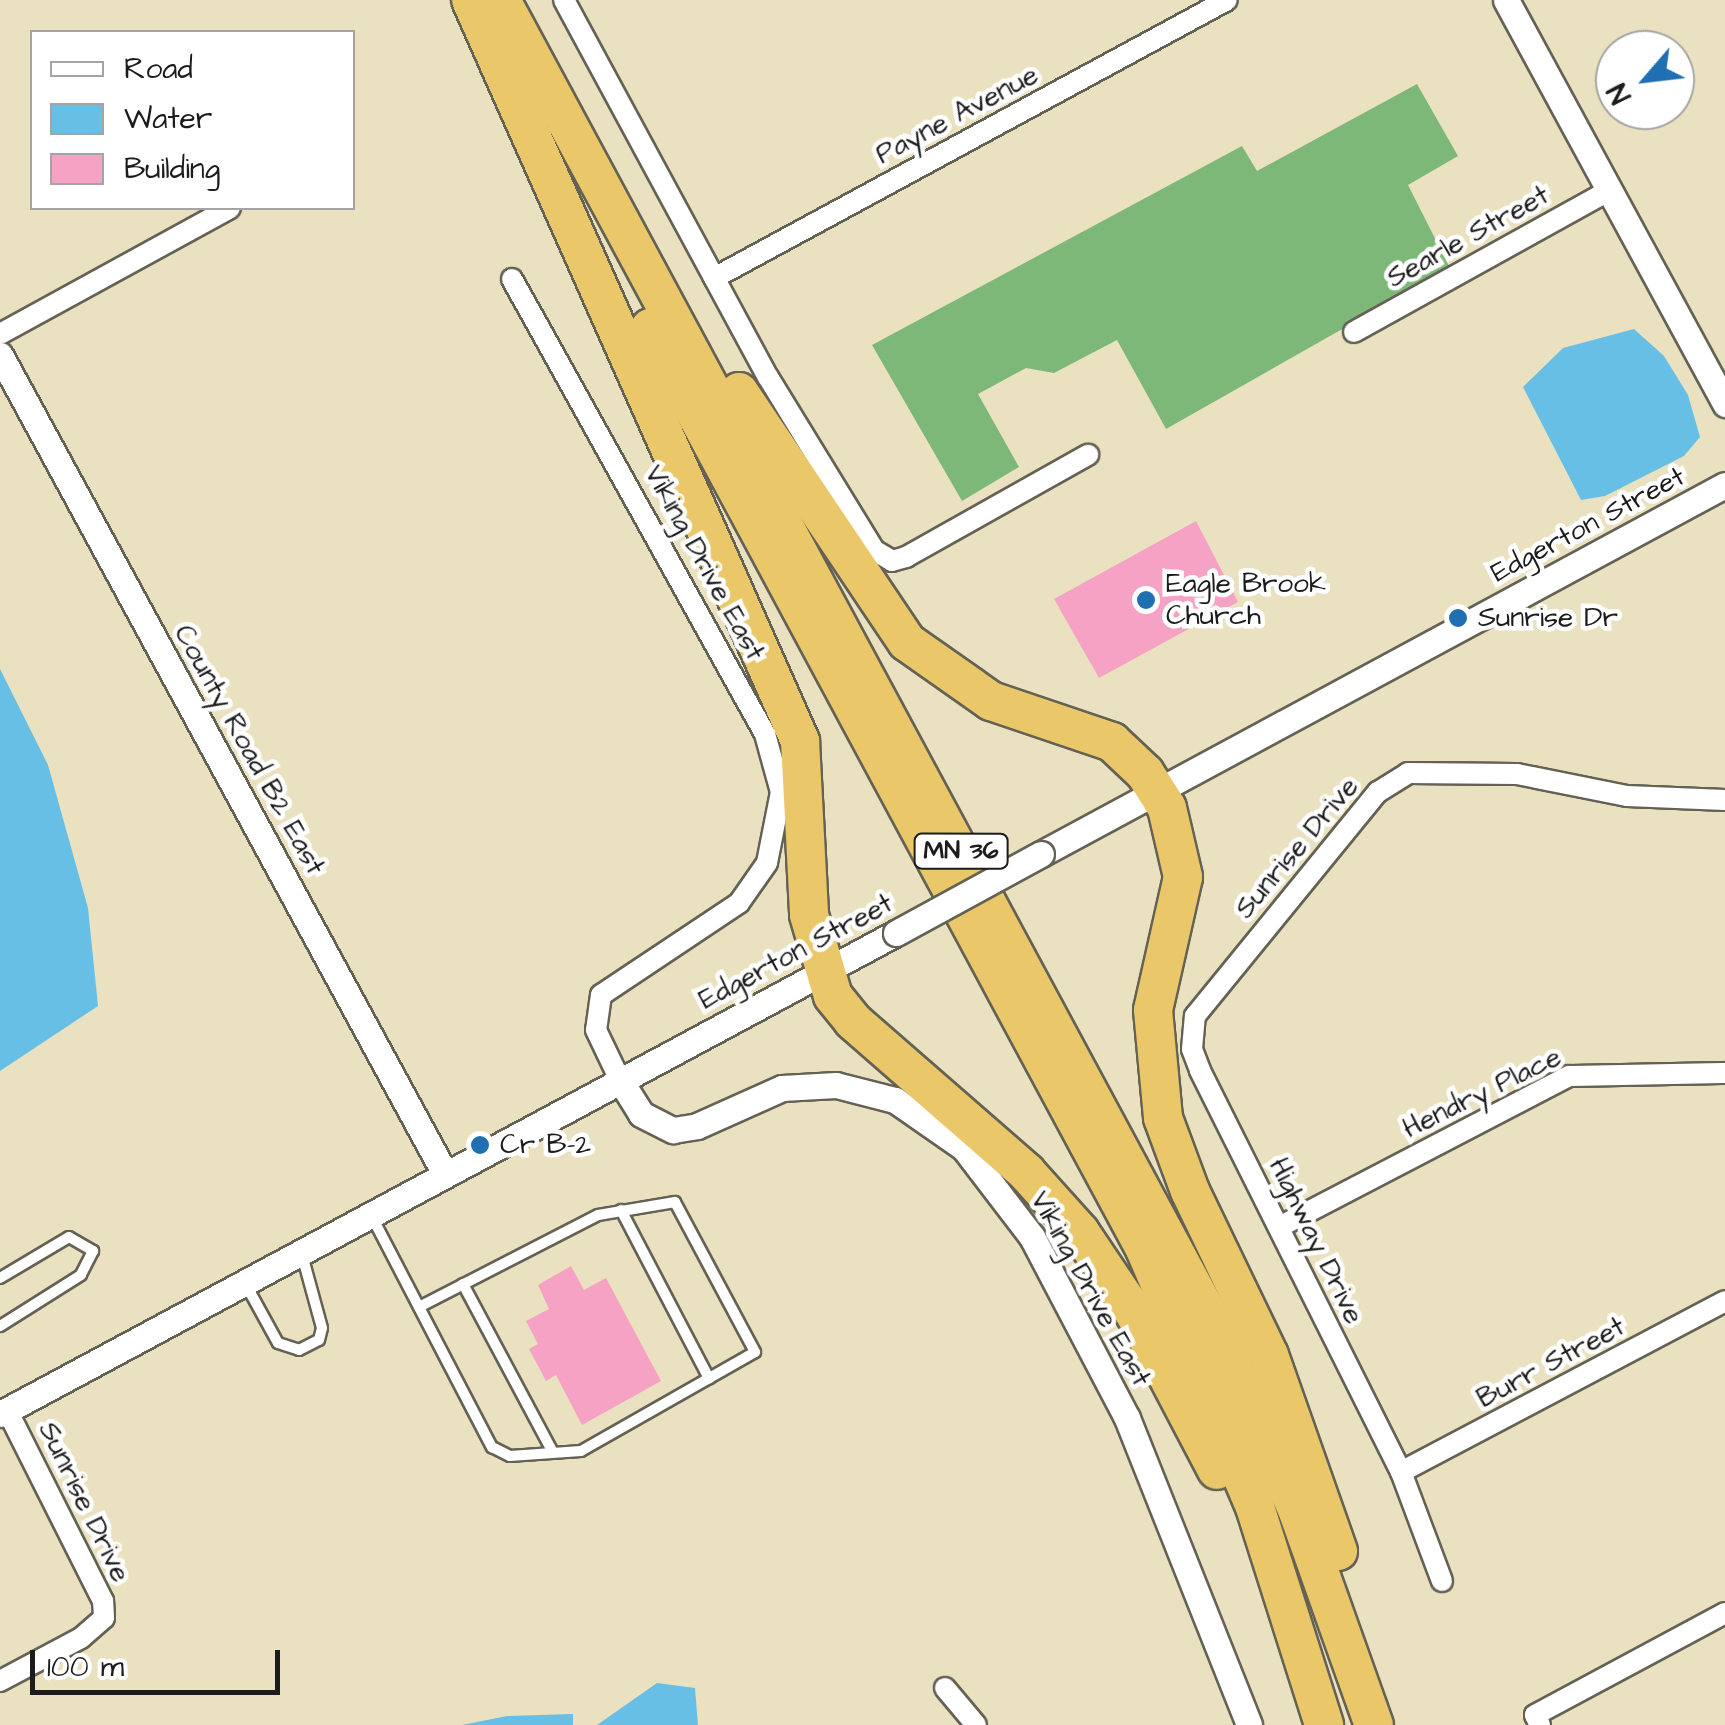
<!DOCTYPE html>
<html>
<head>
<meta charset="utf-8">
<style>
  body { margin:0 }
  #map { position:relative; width:1725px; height:1725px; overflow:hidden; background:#eae1c0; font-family:"Architects Daughter",sans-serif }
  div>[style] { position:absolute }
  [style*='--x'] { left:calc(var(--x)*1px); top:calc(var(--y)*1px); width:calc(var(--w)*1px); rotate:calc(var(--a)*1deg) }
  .forest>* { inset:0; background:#7db878 }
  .water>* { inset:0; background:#68bfe5 }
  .building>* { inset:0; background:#f6a2c5 }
  .roads { filter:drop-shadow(2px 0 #646155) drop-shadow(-2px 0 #646155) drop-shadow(0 2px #646155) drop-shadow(0 -2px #646155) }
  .service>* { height:10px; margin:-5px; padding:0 5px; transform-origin:5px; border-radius:5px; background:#fff }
  .minor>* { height:20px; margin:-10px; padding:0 10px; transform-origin:10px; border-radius:10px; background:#fff }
  .tertiary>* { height:25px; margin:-12.5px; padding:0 12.5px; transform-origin:12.5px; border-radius:12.5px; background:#fff }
  .motorway>* { height:38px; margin:-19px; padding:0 19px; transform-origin:19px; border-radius:19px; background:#eac769 }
  .bridges { filter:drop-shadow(2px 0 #646155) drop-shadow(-2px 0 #646155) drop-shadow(0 2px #646155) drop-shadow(0 -2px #646155) }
  .tertiary-bridge>* { height:25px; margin:-12.5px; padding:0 12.5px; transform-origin:12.5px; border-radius:12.5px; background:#fff }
  .dots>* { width:28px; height:28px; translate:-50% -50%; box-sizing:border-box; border:5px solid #fff; border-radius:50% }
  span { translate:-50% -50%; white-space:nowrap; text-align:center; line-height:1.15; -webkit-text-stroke:9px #fff; paint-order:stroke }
  .shield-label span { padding:2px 8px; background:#fff; border:2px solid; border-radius:8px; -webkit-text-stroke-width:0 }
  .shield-label { font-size:25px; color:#1c1c1c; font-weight:700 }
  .street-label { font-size:28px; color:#1c1c1c }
  .poi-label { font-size:28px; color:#1c1c1c }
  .left { translate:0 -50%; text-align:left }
  .legend { position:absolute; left:30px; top:30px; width:325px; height:180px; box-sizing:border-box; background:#fff; border:2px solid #a4a4a4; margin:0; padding:12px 18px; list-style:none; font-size:30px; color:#1c1c1c }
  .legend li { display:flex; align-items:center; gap:20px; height:50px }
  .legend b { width:50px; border:2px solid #a4a4a4 }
  .north { position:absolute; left:1595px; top:30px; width:100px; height:100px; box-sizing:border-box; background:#fff; border:2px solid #a4a4a4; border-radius:50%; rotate:242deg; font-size:28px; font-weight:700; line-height:40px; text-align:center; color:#1c1c1c }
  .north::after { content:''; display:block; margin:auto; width:35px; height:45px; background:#1f6fb2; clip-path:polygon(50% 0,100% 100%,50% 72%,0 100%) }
  .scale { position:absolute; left:30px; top:1650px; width:250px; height:45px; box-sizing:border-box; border:5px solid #1c1c1c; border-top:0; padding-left:12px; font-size:30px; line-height:35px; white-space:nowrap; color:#1c1c1c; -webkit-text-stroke:8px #fff; paint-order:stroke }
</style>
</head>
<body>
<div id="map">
  <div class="forest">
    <i style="clip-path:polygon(1417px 84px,1458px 156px,1408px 185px,1450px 268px,1166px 429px,1117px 340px,1054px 373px,1026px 368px,978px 394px,1019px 467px,962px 501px,872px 345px,1242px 146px,1257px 171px)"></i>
  </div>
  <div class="water">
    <i style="clip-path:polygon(1634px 329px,1664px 356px,1688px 395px,1700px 437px,1684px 456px,1605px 496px,1581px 500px,1523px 387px,1563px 348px)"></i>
    <i style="clip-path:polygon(0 669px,48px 765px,88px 908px,98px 1006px,0 1071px)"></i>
    <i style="clip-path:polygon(657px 1683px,695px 1688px,698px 1725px,597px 1725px)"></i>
    <i style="clip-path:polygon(573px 1714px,573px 1725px,462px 1725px,507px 1716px)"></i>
  </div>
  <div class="building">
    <i style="clip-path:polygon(1196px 521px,1238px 602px,1099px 678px,1054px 599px)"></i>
    <i style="clip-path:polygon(571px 1266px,584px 1290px,606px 1278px,661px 1381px,582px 1425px,556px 1375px,546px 1381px,529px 1349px,538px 1344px,526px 1321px,549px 1309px,538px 1285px)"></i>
  </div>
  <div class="roads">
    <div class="service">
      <i style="--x:621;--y:1210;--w:190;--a:62.4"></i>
      <i style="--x:371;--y:1215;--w:262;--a:62.5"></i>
      <i style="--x:492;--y:1447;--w:20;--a:27"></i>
      <i style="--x:510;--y:1456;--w:71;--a:-4"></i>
      <i style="--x:581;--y:1451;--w:200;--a:-29.6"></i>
      <i style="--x:755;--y:1352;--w:170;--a:-118.1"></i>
      <i style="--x:675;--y:1202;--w:78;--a:170.4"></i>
      <i style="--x:598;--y:1215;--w:201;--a:152.8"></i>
      <i style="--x:0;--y:1278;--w:80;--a:-30.7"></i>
      <i style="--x:69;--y:1237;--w:28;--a:30"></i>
      <i style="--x:93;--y:1251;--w:27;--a:117"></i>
      <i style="--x:81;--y:1275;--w:96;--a:147.8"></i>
      <i style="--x:245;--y:1283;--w:68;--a:61.2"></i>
      <i style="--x:278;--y:1343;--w:22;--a:18"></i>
      <i style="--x:299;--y:1350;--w:22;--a:-27"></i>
      <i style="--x:319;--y:1340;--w:12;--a:-76"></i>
      <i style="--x:322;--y:1328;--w:76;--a:-105.3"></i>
      <i style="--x:463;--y:1284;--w:189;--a:61.9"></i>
    </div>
    <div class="minor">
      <i style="--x:564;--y:0;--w:429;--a:61.6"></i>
      <i style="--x:768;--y:377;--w:203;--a:58.5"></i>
      <i style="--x:874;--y:550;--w:21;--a:31"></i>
      <i style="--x:892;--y:561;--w:15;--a:-16"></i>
      <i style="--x:906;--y:557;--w:209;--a:-29.3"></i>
      <i style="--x:714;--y:278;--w:583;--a:-28.45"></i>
      <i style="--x:512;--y:279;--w:521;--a:60.92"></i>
      <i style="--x:765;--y:734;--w:60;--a:74.6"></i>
      <i style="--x:781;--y:792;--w:72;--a:101.2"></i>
      <i style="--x:767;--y:863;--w:49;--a:125"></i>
      <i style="--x:739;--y:903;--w:166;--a:146.3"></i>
      <i style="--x:601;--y:995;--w:35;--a:98"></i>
      <i style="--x:596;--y:1030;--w:55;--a:64.4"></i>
      <i style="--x:1354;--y:332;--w:291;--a:-29"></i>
      <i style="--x:0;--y:334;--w:262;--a:-28.7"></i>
      <i style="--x:1279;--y:1227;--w:327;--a:-27.5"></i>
      <i style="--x:1569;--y:1076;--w:156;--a:-1.1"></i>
      <i style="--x:1401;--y:1472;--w:366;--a:-27.8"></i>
      <i style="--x:1442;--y:1581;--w:116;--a:-110.6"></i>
      <i style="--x:1401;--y:1472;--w:449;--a:-116.6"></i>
      <i style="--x:1200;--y:1070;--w:22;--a:-111"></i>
      <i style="--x:1192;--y:1049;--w:33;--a:-85"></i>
      <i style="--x:1195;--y:1016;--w:289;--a:-50.8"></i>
      <i style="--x:1378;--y:792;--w:36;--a:-32"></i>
      <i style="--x:1408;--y:773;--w:109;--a:0.5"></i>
      <i style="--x:1517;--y:774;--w:112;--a:11.3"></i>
      <i style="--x:1627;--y:796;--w:98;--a:2.3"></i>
      <i style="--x:0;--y:1681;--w:92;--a:-28"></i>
      <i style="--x:81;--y:1638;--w:30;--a:-41"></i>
      <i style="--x:104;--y:1618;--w:17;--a:-93"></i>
      <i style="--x:103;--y:1601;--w:214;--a:-116.7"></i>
      <i style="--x:945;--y:1688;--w:48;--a:50"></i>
      <i style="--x:1540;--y:1725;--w:11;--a:-117"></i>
      <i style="--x:1535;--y:1715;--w:216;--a:-28.2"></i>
    </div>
    <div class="tertiary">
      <i style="--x:1506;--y:0;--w:460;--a:61.5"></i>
      <i style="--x:0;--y:355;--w:932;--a:61.48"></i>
      <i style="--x:1041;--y:854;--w:777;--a:-28.35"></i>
      <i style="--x:620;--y:1080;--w:40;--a:58"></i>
      <i style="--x:641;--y:1114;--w:36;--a:27"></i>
      <i style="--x:673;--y:1130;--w:24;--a:-9"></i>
      <i style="--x:697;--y:1126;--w:93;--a:-24.1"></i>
      <i style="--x:782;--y:1088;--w:54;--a:-3.2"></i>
      <i style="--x:836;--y:1085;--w:61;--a:14.3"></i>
      <i style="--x:895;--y:1100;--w:84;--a:34.8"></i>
      <i style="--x:964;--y:1148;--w:112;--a:52.6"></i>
      <i style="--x:1032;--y:1237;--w:204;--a:62.3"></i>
      <i style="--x:1127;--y:1418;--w:330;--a:68.3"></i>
      <i style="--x:0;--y:1414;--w:1017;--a:-28.23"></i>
    </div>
    <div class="motorway">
      <i style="--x:471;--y:0;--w:811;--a:66.06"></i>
      <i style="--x:800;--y:741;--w:174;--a:87"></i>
      <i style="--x:809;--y:915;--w:84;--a:73.5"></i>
      <i style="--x:833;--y:996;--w:32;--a:51"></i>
      <i style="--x:853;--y:1021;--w:230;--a:41.1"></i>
      <i style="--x:1026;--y:1172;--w:81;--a:48"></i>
      <i style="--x:1080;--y:1232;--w:99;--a:56.1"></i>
      <i style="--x:1135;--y:1314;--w:176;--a:62.3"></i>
      <i style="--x:501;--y:0;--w:1511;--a:61.72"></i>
      <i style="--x:1217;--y:1331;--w:195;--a:65.8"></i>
      <i style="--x:1297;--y:1509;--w:229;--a:70.4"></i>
      <i style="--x:650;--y:328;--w:1046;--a:61.74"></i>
      <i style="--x:1145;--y:1249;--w:280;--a:66.9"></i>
      <i style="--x:1255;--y:1507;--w:229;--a:72.4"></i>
      <i style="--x:739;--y:392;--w:301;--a:56.1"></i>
      <i style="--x:907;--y:642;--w:103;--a:35.1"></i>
      <i style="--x:991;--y:701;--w:128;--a:18.7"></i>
      <i style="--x:1112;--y:742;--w:45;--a:43.2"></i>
      <i style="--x:1145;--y:773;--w:41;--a:57.8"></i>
      <i style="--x:1167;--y:808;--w:71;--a:76.9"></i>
      <i style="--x:1183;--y:877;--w:136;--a:102.7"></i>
      <i style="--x:1153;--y:1010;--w:108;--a:84.7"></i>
      <i style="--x:1163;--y:1118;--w:78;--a:69.7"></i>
      <i style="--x:1190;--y:1191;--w:182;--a:64.3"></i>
      <i style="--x:1269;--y:1355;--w:208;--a:70.6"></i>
    </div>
  </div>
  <div class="bridges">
    <div class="tertiary-bridge">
      <i style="--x:896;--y:933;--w:165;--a:-28.6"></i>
    </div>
  </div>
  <div class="dots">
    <i style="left:1146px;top:600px;background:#1f6fb2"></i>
    <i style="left:1458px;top:618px;background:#1f6fb2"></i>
    <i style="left:480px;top:1145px;background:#1f6fb2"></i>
  </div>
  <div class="shield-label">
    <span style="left:961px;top:851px">MN 36</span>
  </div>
  <div class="street-label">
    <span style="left:957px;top:115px;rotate:-28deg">Payne Avenue</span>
    <span style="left:1468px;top:237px;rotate:-29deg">Searle Street</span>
    <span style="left:1588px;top:525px;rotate:-28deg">Edgerton Street</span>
    <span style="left:704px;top:563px;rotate:61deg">Viking Drive East</span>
    <span style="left:249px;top:750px;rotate:61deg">County Road B2 East</span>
    <span style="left:1297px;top:848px;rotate:-50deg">Sunrise Drive</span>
    <span style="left:796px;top:952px;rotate:-28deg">Edgerton Street</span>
    <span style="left:1482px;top:1093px;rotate:-26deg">Hendry Place</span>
    <span style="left:1316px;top:1241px;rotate:64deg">Highway Drive</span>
    <span style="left:1090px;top:1289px;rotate:61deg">Viking Drive East</span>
    <span style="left:1551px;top:1363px;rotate:-28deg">Burr Street</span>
    <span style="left:84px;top:1502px;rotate:64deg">Sunrise Drive</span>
  </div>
  <div class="poi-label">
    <span class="left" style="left:1166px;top:600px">Eagle Brook<br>Church</span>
    <span class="left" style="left:1478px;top:618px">Sunrise Dr</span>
    <span class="left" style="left:500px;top:1145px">Cr B-2</span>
  </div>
  <ul class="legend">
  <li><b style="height:12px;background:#fff"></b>Road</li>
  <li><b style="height:28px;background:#68bfe5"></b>Water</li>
  <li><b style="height:28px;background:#f6a2c5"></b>Building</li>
  </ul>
  <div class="north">N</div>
  <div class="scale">100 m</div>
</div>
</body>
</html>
